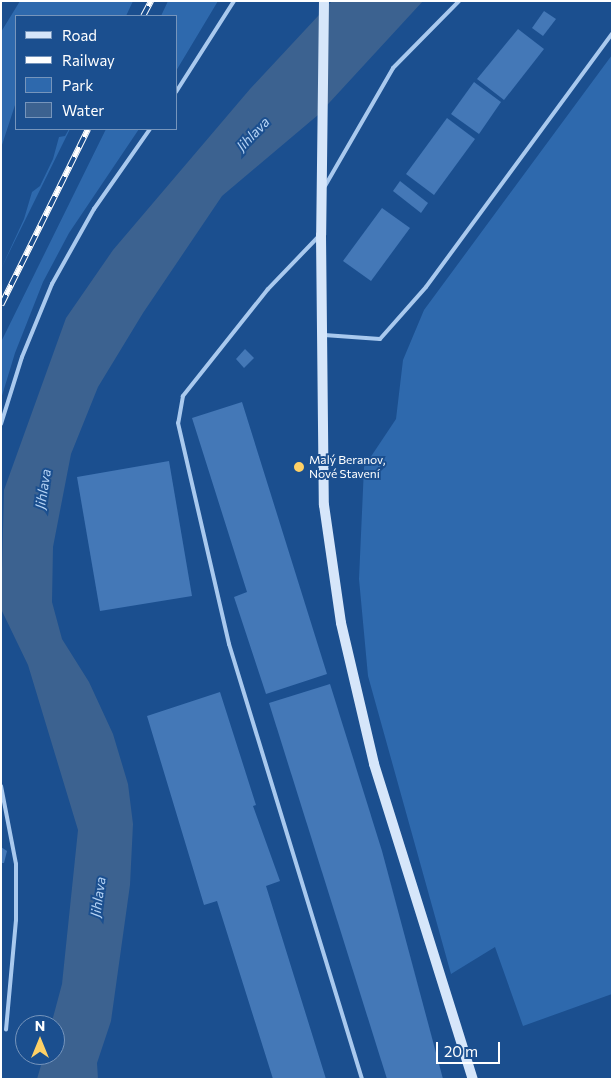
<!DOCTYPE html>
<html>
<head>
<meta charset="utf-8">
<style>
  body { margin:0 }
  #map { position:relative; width:613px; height:1080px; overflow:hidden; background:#1b4f8f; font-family:Commissioner,sans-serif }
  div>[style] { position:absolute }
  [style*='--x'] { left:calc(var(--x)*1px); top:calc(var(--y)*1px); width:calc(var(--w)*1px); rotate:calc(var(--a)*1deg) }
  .green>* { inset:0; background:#2e69ad }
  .water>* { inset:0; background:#3c6290 }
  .building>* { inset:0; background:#4478b7 }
  .lane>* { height:4px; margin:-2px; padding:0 2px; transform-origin:2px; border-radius:2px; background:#a9c9ee }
  .secondary>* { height:10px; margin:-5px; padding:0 5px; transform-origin:5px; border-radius:5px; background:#d6e6fa }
  .rail>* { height:5.5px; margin-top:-2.75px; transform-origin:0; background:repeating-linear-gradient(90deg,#1b4f8f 0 11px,#fff 0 22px); box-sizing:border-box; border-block:1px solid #fff }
  .dots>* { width:14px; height:14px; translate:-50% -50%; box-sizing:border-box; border:2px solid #1b4f8f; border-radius:50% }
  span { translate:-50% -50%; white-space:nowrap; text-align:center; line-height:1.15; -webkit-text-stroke:4px #1b4f8f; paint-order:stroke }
  .poi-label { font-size:12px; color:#fff }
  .left { translate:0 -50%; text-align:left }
  .water-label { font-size:14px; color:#b5d3f5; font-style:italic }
  .frame { position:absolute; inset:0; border:2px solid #fff; pointer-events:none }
  .legend { position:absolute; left:15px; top:15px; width:162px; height:115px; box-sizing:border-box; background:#1b4f8f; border:1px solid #7695bc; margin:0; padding:6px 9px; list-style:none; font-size:15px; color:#fff }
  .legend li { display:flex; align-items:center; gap:10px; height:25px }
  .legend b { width:25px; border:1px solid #7695bc }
  .north { position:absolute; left:15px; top:1015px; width:50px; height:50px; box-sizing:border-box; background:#1b4f8f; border:1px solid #7695bc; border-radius:50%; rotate:0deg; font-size:14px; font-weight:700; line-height:20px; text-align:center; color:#fff }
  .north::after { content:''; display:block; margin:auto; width:18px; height:22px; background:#ffd166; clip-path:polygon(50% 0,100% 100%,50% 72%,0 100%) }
  .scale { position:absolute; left:436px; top:1042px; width:64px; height:22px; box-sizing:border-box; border:2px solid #fff; border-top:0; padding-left:6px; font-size:15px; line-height:18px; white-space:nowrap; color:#fff; -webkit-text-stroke:4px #1b4f8f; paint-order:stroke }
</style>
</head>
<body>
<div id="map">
  <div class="green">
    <i style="clip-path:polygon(20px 1px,133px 1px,126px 16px,16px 16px,16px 102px,1px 148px,1px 32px)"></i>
    <i style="clip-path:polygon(168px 1px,218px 1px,176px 71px,176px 16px,161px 16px)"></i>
    <i style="clip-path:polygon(612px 55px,612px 994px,523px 1026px,495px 947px,451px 974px,368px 676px,359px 579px,364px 467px,396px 419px,403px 360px,424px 310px)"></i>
    <i style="clip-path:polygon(69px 129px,70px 129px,1px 269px,24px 219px,32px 192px,40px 186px,53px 159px,59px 137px,65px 136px)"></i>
    <i style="clip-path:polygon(106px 129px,139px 129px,69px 233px,43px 282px,15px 353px,1px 399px,1px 342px)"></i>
  </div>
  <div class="water">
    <i style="clip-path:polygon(332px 1px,423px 1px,318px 115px,222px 196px,143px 313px,98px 387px,71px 454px,53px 547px,52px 602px,62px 639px,89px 682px,113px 734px,128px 784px,133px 824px,130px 885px,111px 1021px,97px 1063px,98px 1079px,37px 1079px,44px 1055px,55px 1055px,55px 1025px,51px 1025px,62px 984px,78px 830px,28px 665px,1px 609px,4px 490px,66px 318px,113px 250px,250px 89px)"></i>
  </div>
  <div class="building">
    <i style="clip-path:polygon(544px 11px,556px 19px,543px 36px,532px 28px)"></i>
    <i style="clip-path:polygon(518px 29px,544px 49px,504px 100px,477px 79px)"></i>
    <i style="clip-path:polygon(474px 82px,501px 102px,479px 134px,451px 114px)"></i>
    <i style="clip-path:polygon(447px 118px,475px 139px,434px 195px,406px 174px)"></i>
    <i style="clip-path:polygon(400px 181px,428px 203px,421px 213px,393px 191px)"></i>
    <i style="clip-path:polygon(382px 208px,410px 228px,371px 281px,343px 261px)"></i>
    <i style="clip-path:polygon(245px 349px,254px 358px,244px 368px,236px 359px)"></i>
    <i style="clip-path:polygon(242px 402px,327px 674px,266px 694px,234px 597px,247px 592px,192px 418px)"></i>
    <i style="clip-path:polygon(169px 461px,192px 596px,100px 611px,77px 477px)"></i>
    <i style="clip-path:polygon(330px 684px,382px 851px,443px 1079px,387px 1079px,269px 703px)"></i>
    <i style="clip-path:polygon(220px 692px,256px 805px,253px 806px,280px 881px,266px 886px,326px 1079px,273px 1079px,217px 901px,204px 905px,147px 716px)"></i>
    <i style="clip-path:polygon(1px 847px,7px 851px,4px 863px,1px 863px)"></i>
  </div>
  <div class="lane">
    <i style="--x:176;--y:92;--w:108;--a:-57.5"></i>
    <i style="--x:325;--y:186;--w:136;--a:-60"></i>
    <i style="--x:393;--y:68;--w:94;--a:-45.4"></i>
    <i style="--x:319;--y:236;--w:74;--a:133.9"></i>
    <i style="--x:268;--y:289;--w:137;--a:128.5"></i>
    <i style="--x:183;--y:396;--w:27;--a:100"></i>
    <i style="--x:178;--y:423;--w:227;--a:77"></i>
    <i style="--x:229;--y:644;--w:455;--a:73"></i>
    <i style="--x:324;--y:335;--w:56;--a:4.1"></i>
    <i style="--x:380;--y:339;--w:69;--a:-48.5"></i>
    <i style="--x:426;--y:287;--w:314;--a:-53.7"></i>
    <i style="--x:1;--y:424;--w:70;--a:-72.6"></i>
    <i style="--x:22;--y:357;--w:79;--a:-67.7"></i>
    <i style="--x:52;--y:284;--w:86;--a:-60.8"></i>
    <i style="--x:94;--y:209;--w:98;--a:-55"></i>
    <i style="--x:1;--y:786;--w:79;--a:79.1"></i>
    <i style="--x:16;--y:864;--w:56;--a:90"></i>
    <i style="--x:16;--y:920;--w:110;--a:95.2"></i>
  </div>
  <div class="secondary">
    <i style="--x:324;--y:1;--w:234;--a:90.7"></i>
    <i style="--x:321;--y:235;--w:270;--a:89.4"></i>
    <i style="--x:324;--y:505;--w:119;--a:81.8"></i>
    <i style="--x:341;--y:623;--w:145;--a:76.8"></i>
    <i style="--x:374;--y:764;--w:330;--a:72.6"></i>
  </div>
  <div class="rail">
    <i style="--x:143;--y:16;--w:17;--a:-62"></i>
    <i style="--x:1;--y:305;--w:196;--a:-63.7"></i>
  </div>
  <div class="dots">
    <i style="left:299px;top:467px;background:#ffd166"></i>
  </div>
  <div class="poi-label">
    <span class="left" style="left:309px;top:467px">Malý Beranov,<br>Nové Stavení</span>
  </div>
  <div class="water-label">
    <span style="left:253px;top:134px;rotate:-46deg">Jihlava</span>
    <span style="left:43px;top:489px;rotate:-81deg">Jihlava</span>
    <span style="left:98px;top:897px;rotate:-82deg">Jihlava</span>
  </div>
  <div class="frame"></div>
  <ul class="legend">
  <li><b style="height:6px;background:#d6e6fa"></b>Road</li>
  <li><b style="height:6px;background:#fff"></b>Railway</li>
  <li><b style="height:14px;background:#2e69ad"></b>Park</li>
  <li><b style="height:14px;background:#3c6290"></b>Water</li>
  </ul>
  <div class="north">N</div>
  <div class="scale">20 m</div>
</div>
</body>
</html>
